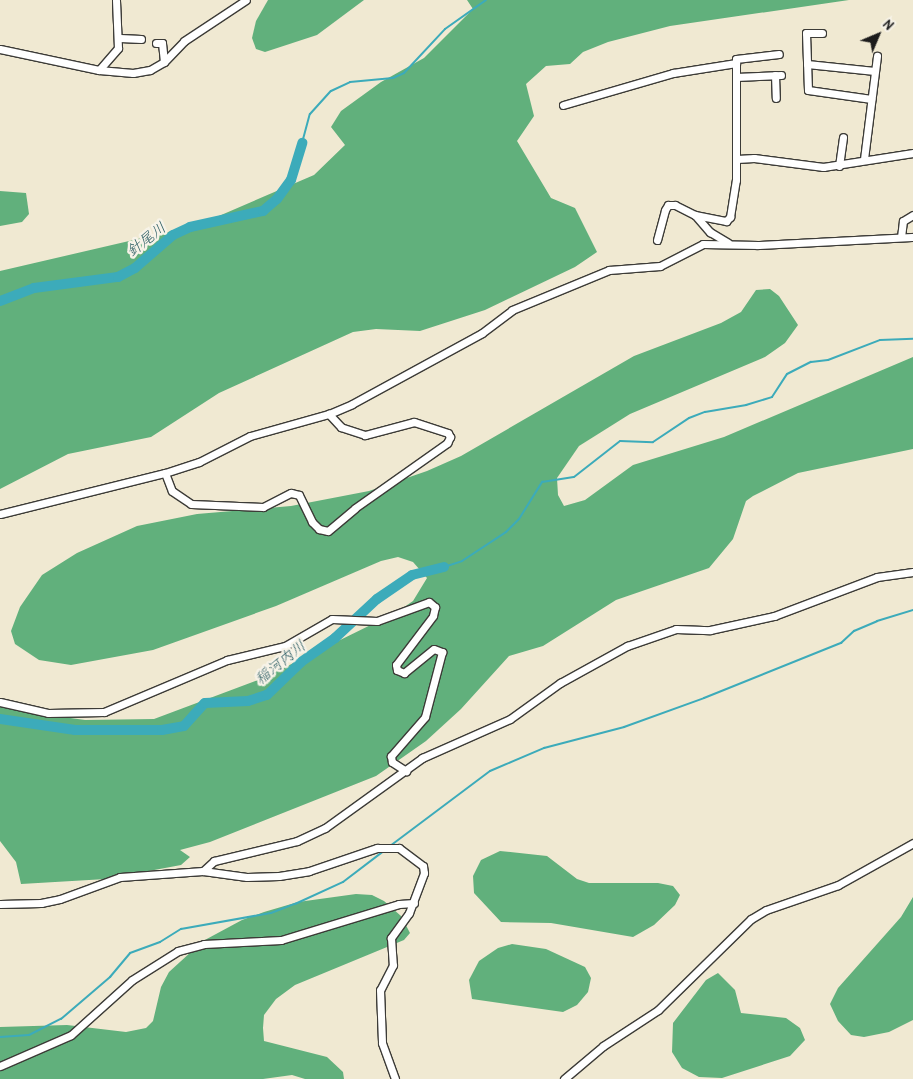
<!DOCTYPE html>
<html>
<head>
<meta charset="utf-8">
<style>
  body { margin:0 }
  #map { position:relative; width:913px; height:1079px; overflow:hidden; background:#f0e9d2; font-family:"Patrick Hand","Klee One",sans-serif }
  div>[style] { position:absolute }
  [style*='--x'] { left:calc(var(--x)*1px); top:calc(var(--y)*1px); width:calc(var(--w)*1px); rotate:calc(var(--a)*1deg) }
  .forest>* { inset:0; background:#61b07c }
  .stream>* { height:2px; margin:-1px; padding:0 1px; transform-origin:1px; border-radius:1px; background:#3cabba }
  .river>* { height:10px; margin:-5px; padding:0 5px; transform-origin:5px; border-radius:5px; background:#3cabba }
  .roads { filter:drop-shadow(1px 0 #3c3b37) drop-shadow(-1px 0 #3c3b37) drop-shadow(0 1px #3c3b37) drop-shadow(0 -1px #3c3b37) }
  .street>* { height:7px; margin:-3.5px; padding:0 3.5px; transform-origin:3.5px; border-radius:3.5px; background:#fff }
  span { translate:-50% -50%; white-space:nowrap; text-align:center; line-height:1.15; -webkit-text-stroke:5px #f7f3e8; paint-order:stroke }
  .water-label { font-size:15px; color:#2a5c63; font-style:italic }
  .north { position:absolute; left:853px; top:10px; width:50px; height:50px; -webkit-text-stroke:4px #f7f3e8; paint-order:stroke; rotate:45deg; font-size:14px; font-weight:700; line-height:20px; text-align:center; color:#1c1c1c }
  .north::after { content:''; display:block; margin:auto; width:18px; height:22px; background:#1c1c1c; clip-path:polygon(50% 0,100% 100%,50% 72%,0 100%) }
</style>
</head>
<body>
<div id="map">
  <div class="forest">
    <i style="clip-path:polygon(268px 0,364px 0,317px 35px,265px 52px,256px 49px,252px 38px,256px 21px)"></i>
    <i style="clip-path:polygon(467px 0,849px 0,670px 26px,608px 42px,583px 52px,570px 64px,546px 66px,526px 84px,534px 116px,517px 141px,551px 198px,575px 208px,597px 252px,575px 267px,485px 310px,420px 331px,376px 329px,353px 332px,219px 393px,151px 437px,68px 454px,0 489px,0 271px,198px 225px,314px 175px,345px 145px,331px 127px,341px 111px,381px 82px,424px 58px,473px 9px)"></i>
    <i style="clip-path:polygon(0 191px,26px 193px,29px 214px,22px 222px,0 226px)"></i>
    <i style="clip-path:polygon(770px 289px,779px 296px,798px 325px,785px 343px,765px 357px,630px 414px,579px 446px,557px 478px,558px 495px,564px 506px,585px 500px,633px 465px,724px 437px,913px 357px,913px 449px,798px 473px,753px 496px,746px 501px,733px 539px,709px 568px,616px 600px,543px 646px,509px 656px,461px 709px,426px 741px,376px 776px,210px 842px,180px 850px,190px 857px,181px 865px,106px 879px,21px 884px,16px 862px,0 841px,0 706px,27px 707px,56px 716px,85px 720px,154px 719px,261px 679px,397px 612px,413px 601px,427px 578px,413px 562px,398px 557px,381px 561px,276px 606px,153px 650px,71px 665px,39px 660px,15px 644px,11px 631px,20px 607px,42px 575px,77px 553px,137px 526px,197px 514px,291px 506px,369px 491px,427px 471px,461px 456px,634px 356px,721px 323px,741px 312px,756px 290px)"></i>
    <i style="clip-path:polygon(500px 851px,547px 856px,577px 879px,589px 883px,658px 883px,673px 886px,680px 895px,675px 905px,654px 925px,633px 937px,551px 923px,501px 922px,474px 893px,473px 876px,481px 860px)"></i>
    <i style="clip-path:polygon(356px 894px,372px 895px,384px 901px,401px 916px,410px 933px,404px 940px,295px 985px,276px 999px,264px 1015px,263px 1028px,264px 1041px,327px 1057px,343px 1072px,344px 1079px,305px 1079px,292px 1075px,263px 1079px,0 1079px,0 1027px,67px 1025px,126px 1032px,146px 1028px,153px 1021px,161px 987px,169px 972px,203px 941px,242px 920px,264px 912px,298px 902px)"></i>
    <i style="clip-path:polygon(913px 897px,913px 1020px,889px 1032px,864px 1037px,851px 1035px,838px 1021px,830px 1004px,838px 988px,901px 917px)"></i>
    <i style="clip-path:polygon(512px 944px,546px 949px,585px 967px,591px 978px,588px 992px,577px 1005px,563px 1012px,472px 999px,469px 980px,479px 961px,498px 948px)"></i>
    <i style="clip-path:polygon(718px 973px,735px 990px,741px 1013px,786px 1018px,800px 1028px,805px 1040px,790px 1056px,722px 1078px,699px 1077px,682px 1068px,672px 1052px,673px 1023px,706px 980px)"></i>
  </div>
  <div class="stream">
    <i style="--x:302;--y:143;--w:30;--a:-75"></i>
    <i style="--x:310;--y:114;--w:31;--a:-48"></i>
    <i style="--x:331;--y:91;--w:21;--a:-25"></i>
    <i style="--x:350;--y:82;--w:43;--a:-5.3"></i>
    <i style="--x:393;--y:78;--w:12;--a:-24"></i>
    <i style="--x:404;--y:73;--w:60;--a:-47"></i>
    <i style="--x:445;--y:29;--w:50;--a:-35.3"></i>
    <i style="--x:444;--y:567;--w:19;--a:-18"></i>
    <i style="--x:462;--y:561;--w:53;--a:-33.4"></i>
    <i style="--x:506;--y:532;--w:18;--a:-45"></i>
    <i style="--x:519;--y:519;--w:44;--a:-58.1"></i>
    <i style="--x:542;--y:482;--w:32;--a:-9"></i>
    <i style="--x:574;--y:477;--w:58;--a:-38"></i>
    <i style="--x:620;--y:441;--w:33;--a:2"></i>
    <i style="--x:653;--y:442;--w:43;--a:-33.7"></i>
    <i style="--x:689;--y:418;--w:17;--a:-21"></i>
    <i style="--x:705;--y:412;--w:42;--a:-9.7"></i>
    <i style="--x:746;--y:405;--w:27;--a:-17"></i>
    <i style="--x:772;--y:397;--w:27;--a:-57"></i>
    <i style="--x:787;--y:374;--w:27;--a:-27"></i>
    <i style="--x:811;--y:362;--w:17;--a:-7"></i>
    <i style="--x:828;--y:360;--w:56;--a:-21"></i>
    <i style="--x:880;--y:340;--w:33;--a:-2"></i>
    <i style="--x:390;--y:846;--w:125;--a:-36.9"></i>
    <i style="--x:490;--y:771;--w:59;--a:-23.1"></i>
    <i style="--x:544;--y:748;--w:83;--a:-14.7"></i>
    <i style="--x:624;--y:727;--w:85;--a:-19.9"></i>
    <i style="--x:704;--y:698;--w:148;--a:-21.9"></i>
    <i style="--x:841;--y:643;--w:18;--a:-43"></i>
    <i style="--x:854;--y:631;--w:25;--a:-23"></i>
    <i style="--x:877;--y:621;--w:38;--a:-17"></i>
    <i style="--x:0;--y:1037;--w:29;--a:-4"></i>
    <i style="--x:29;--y:1035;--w:36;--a:-27"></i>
    <i style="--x:61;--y:1019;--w:65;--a:-40.6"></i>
    <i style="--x:110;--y:977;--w:31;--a:-50"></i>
    <i style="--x:130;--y:953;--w:32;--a:-20"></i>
    <i style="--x:160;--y:942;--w:25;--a:-32"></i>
    <i style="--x:181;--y:929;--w:91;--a:-10.1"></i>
    <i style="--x:271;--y:913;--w:26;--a:-21"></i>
    <i style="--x:295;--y:904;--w:53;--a:-24.6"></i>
    <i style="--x:343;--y:882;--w:53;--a:-37.3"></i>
  </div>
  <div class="river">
    <i style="--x:0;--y:301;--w:36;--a:-21"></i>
    <i style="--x:34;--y:288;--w:85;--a:-7.5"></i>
    <i style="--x:118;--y:277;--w:19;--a:-28"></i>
    <i style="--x:135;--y:268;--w:50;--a:-41"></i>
    <i style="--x:173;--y:235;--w:19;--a:-25"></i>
    <i style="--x:190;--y:227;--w:75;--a:-12.4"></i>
    <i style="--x:263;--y:211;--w:18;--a:-41"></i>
    <i style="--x:277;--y:199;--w:24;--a:-54"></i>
    <i style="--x:291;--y:180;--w:39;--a:-73"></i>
    <i style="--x:0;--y:719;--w:76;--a:8.3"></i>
    <i style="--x:75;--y:730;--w:87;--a:0"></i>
    <i style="--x:162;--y:730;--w:22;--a:-10"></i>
    <i style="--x:184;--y:726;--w:31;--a:-48"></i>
    <i style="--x:205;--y:703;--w:43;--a:-2.7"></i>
    <i style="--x:248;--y:701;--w:20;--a:-18"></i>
    <i style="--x:267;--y:695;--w:47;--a:-44.1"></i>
    <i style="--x:301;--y:662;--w:42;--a:-35.2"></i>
    <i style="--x:335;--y:638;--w:57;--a:-42.9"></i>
    <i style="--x:377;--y:599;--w:42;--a:-34.4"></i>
    <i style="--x:412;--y:575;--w:33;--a:-14"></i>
  </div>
  <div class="roads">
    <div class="street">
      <i style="--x:822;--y:33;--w:16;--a:180"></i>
      <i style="--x:806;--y:33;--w:57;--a:88"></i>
      <i style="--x:808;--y:90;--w:64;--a:8.1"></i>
      <i style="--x:120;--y:38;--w:21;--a:3"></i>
      <i style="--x:156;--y:43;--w:6;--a:0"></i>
      <i style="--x:162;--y:43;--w:19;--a:84"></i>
      <i style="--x:0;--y:49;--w:101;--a:12"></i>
      <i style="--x:99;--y:70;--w:34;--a:5"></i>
      <i style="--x:133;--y:73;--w:17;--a:-10"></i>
      <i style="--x:150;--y:70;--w:16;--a:-30"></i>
      <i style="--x:164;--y:62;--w:29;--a:-46"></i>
      <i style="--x:184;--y:41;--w:74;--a:-33.5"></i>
      <i style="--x:807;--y:64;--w:68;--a:5.9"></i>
      <i style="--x:99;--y:70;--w:29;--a:-49"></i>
      <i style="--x:118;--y:48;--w:48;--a:-92.4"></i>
      <i style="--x:775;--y:75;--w:23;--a:88"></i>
      <i style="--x:736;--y:77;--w:45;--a:-2.5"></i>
      <i style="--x:563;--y:105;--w:115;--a:-16.2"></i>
      <i style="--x:673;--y:73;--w:64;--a:-9"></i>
      <i style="--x:737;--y:159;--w:17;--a:-3"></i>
      <i style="--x:754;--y:158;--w:70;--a:7.4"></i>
      <i style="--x:823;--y:167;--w:91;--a:-8.8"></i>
      <i style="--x:864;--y:159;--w:104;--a:-82.8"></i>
      <i style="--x:839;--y:166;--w:29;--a:-82"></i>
      <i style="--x:695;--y:215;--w:32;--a:11"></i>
      <i style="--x:726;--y:221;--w:6;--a:-45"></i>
      <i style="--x:730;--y:217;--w:37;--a:-81"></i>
      <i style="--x:736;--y:180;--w:121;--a:-90"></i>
      <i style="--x:736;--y:59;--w:43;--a:-6.6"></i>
      <i style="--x:901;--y:237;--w:16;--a:-83"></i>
      <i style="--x:903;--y:221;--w:12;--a:-31"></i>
      <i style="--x:657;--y:240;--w:31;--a:-75"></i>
      <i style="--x:665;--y:210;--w:6;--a:-59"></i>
      <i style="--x:668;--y:205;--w:7;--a:0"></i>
      <i style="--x:675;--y:205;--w:22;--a:27"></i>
      <i style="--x:695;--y:215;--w:23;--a:49"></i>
      <i style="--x:710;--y:232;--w:21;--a:31"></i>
      <i style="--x:165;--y:473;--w:19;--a:69"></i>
      <i style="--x:172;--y:491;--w:23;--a:34"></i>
      <i style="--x:191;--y:504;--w:72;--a:2.4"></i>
      <i style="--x:263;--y:507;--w:31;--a:-27"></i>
      <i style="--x:291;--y:493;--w:8;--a:14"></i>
      <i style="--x:299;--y:495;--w:30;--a:64"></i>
      <i style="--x:312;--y:522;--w:10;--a:45"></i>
      <i style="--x:319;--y:529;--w:9;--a:13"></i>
      <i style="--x:328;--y:531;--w:35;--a:-40"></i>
      <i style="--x:355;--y:508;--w:113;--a:-35.2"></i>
      <i style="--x:447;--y:443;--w:7;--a:-63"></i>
      <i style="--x:450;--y:437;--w:4;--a:-117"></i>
      <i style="--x:448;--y:433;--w:36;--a:-162"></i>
      <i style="--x:414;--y:422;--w:51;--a:165.1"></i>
      <i style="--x:365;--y:435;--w:25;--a:-162"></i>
      <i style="--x:341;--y:427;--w:18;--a:-133"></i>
      <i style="--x:0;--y:514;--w:170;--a:-14"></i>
      <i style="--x:165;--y:473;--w:36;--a:-18"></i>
      <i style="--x:199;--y:462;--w:57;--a:-27"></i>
      <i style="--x:250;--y:436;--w:82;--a:-15.6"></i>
      <i style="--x:329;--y:414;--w:25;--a:-23"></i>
      <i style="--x:352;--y:404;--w:148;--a:-28.6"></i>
      <i style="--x:482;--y:333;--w:38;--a:-37"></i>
      <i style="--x:512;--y:310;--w:105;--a:-22.4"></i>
      <i style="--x:609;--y:270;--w:51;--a:-4.5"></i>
      <i style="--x:660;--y:266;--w:48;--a:-27.1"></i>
      <i style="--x:703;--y:244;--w:55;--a:1"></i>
      <i style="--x:758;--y:245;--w:155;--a:-3"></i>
      <i style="--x:0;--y:702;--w:49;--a:12.9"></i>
      <i style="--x:48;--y:713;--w:56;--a:-1"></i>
      <i style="--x:104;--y:712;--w:134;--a:-22.9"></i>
      <i style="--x:227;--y:660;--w:60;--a:-13.6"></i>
      <i style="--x:285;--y:646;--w:54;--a:-29.9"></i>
      <i style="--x:332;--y:619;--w:45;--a:2.5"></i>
      <i style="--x:377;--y:621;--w:55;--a:-20.1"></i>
      <i style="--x:429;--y:602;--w:8;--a:40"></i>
      <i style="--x:435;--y:607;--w:9;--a:103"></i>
      <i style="--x:433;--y:616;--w:61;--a:127.1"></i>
      <i style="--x:396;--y:665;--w:5;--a:79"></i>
      <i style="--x:397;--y:670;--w:8;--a:23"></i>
      <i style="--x:404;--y:673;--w:38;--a:-39"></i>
      <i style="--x:434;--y:649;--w:9;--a:21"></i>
      <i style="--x:442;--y:652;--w:67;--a:104.7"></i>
      <i style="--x:425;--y:717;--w:52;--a:131.1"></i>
      <i style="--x:391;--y:756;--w:6;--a:81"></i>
      <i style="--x:392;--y:762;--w:17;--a:33"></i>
      <i style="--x:203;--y:871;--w:15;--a:-42"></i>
      <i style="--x:214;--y:861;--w:85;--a:-13.5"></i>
      <i style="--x:297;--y:841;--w:31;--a:-25"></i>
      <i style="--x:325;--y:828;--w:120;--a:-35.8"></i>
      <i style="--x:422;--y:758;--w:96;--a:-23.9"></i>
      <i style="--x:510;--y:719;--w:62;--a:-35.8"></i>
      <i style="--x:560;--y:683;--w:77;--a:-28.9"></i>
      <i style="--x:627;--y:646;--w:52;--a:-19.1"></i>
      <i style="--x:676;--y:629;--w:34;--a:2"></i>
      <i style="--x:710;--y:630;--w:66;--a:-12.3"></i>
      <i style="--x:774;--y:616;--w:110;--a:-20.7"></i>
      <i style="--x:877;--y:577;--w:36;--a:-8"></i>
      <i style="--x:0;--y:904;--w:41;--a:-1.4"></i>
      <i style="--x:41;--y:903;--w:19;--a:-12"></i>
      <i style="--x:60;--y:899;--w:64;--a:-20.1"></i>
      <i style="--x:120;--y:877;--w:83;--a:-4.1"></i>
      <i style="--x:203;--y:871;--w:44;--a:7.8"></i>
      <i style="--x:247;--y:877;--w:32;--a:-2"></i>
      <i style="--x:279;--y:876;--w:30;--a:-9"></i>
      <i style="--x:309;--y:871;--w:72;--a:-18.7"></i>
      <i style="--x:377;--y:848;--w:22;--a:0"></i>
      <i style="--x:399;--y:848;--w:30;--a:37"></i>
      <i style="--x:423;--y:866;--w:7;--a:82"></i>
      <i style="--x:424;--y:873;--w:43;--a:110.6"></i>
      <i style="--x:409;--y:913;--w:31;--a:126"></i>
      <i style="--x:391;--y:938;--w:27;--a:86"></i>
      <i style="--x:393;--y:965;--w:28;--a:117"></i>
      <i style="--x:380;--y:990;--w:53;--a:87.8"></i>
      <i style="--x:382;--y:1043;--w:38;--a:70"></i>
      <i style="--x:0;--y:1066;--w:77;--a:-23.6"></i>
      <i style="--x:71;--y:1035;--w:82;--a:-42"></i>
      <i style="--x:132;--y:980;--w:54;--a:-32.2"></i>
      <i style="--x:178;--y:951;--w:27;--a:-15"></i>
      <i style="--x:204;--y:944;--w:77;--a:-3"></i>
      <i style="--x:281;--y:940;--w:123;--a:-17"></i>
      <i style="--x:399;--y:904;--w:15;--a:-4"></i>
      <i style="--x:564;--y:1079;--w:51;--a:-40.2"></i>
      <i style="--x:603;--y:1046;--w:66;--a:-33.2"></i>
      <i style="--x:658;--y:1010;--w:130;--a:-44.4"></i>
      <i style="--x:751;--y:919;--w:17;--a:-31"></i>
      <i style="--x:766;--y:910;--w:76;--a:-19.1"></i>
      <i style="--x:838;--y:885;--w:86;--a:-29.2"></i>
    </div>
  </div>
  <div class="water-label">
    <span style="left:146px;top:239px;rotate:-38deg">針尾川</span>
    <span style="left:280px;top:662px;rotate:-39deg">稲河内川</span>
  </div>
  <div class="north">N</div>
</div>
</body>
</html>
